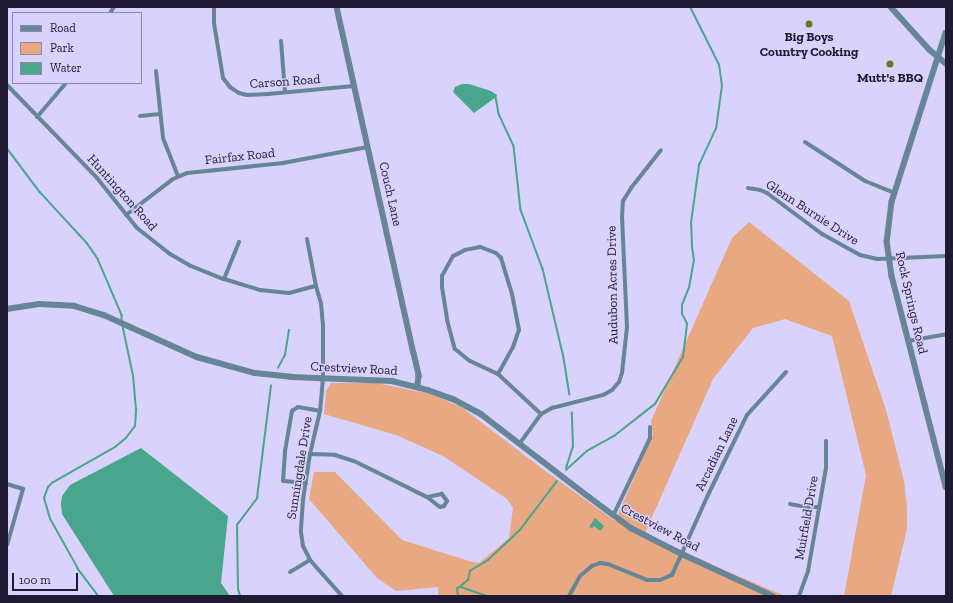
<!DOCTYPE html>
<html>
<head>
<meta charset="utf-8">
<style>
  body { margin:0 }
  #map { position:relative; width:953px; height:603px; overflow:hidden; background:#d8d2fc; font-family:"Zilla Slab",serif }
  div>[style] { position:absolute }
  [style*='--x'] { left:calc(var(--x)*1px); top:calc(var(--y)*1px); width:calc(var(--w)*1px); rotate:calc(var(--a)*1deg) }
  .green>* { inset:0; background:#e8a882 }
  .water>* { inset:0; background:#49a58b }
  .stream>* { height:1.5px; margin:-0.75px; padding:0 0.75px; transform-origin:0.75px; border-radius:0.75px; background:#49a58b }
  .minor>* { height:4px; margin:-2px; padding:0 2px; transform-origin:2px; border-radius:2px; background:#668596 }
  .tertiary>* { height:5.5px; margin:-2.75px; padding:0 2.75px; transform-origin:2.75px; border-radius:2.75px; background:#668596 }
  .dots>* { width:11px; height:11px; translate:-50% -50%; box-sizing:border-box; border:2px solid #d8d2fc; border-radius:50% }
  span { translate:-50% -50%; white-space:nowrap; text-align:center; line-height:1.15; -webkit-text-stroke:3px #d8d2fc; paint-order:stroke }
  .poi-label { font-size:13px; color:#1f1933; font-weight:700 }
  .street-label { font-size:13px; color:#1f1933 }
  .frame { position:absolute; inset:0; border:8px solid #1f1933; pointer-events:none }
  .legend { position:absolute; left:12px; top:12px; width:130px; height:72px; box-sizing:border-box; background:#d8d2fc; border:1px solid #8e88ac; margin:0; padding:5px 7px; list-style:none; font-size:12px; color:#1f1933 }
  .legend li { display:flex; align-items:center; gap:8px; height:20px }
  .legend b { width:20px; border:1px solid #8e88ac }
  .scale { position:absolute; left:12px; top:573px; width:66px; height:18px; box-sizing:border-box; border:2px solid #1f1933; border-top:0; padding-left:5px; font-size:12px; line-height:14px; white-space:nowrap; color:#1f1933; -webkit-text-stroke:3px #d8d2fc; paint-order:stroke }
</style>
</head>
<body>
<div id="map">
  <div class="green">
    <i style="clip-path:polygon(749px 222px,849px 301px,886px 410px,904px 481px,907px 507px,907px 529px,891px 596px,844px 596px,866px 475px,832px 336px,785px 319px,753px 328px,713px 379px,645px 533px,726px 571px,785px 596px,438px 596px,438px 587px,396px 591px,377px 578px,309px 499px,314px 472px,335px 472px,402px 540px,472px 562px,479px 563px,509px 538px,513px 508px,507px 499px,443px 456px,396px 435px,324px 414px,326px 391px,331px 383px,376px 383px,431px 394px,461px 407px,548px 473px,615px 521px,653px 435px,651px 421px,732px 238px)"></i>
  </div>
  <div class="water">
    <i style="clip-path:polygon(462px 84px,469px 84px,491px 91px,497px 95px,496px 97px,474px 113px,453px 92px,455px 87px)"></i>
    <i style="clip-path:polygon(141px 448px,228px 516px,221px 583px,230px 596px,114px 596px,62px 514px,61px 504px,62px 496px,70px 485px)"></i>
    <i style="clip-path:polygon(595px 518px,604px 526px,600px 531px,594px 526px,592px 528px,589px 527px)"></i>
  </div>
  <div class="stream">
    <i style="--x:496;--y:97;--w:17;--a:80"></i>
    <i style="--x:499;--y:114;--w:35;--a:65"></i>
    <i style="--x:514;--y:146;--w:64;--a:83.8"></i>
    <i style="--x:521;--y:210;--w:63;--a:69.6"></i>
    <i style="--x:543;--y:269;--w:91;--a:76.7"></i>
    <i style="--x:564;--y:358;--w:37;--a:81"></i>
    <i style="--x:7;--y:148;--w:55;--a:53.1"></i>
    <i style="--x:40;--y:192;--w:69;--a:47.3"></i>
    <i style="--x:87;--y:243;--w:19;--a:55"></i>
    <i style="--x:98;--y:259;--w:61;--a:66.8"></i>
    <i style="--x:122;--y:315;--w:5;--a:90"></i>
    <i style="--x:278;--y:368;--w:15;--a:-62"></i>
    <i style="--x:285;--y:355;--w:25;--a:-81"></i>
    <i style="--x:566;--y:468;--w:22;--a:-72"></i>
    <i style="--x:573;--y:447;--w:34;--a:-92"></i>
    <i style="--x:566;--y:470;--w:28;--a:-42"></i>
    <i style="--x:587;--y:451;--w:31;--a:-29"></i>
    <i style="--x:614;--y:436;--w:52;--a:-38"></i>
    <i style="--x:655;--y:404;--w:55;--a:-59.2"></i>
    <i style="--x:683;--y:357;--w:33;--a:-83"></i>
    <i style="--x:687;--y:324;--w:11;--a:-117"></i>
    <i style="--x:682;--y:314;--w:9;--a:-90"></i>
    <i style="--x:682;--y:305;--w:18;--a:-68"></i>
    <i style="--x:689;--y:288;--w:27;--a:-80"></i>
    <i style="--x:694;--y:261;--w:14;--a:-98"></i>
    <i style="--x:692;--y:247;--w:24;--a:-92"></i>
    <i style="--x:691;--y:223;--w:59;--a:-82.1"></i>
    <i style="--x:699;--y:165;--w:40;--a:-65"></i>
    <i style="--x:716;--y:129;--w:43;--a:-82.1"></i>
    <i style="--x:722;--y:86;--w:21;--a:-98"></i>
    <i style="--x:719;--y:65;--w:65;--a:-116.6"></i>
    <i style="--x:461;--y:587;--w:28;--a:19"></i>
    <i style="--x:98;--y:596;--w:34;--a:-127"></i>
    <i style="--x:78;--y:569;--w:57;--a:-119.2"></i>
    <i style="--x:50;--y:519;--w:22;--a:-106"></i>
    <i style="--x:44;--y:498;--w:12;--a:-70"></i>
    <i style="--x:48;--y:487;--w:6;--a:-45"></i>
    <i style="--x:52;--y:483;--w:73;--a:-29.7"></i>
    <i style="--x:115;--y:447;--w:14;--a:-39"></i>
    <i style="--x:126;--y:438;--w:15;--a:-53"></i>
    <i style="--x:135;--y:426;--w:16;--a:-86"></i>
    <i style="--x:136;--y:410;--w:34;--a:-95"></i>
    <i style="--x:133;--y:376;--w:53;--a:-101.9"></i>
    <i style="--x:240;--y:596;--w:7;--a:-106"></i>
    <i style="--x:238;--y:589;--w:64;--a:-90.9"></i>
    <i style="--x:237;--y:525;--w:34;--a:-53"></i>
    <i style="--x:257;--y:498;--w:113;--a:-82.9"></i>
    <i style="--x:458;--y:596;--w:7;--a:-98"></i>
    <i style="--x:457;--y:589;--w:14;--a:-39"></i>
    <i style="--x:468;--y:580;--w:9;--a:-77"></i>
    <i style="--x:470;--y:571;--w:21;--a:-31"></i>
    <i style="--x:488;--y:560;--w:44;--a:-43.2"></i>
    <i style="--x:520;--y:530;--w:61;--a:-52.9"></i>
  </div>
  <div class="minor">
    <i style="--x:214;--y:7;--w:16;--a:90"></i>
    <i style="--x:214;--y:23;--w:56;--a:80.7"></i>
    <i style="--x:223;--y:78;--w:11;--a:52"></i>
    <i style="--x:230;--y:87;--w:11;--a:34"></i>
    <i style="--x:239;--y:93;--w:8;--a:14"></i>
    <i style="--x:247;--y:95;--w:21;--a:-3"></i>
    <i style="--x:268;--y:94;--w:86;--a:-5.3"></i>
    <i style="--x:110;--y:13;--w:7;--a:-56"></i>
    <i style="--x:281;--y:41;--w:51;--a:85.5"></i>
    <i style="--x:156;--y:71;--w:67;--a:84"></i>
    <i style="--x:163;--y:138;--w:41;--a:68.5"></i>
    <i style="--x:7;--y:85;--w:129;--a:45.9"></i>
    <i style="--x:97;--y:178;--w:64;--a:51.3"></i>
    <i style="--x:137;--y:228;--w:42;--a:38.2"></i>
    <i style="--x:170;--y:254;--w:24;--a:30"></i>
    <i style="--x:191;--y:266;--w:35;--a:22"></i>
    <i style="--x:224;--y:279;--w:38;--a:17"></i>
    <i style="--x:260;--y:290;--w:29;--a:6"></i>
    <i style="--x:289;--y:293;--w:28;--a:-15"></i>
    <i style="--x:316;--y:286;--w:18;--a:74"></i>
    <i style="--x:321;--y:303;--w:23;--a:85"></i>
    <i style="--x:323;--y:326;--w:52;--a:90"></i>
    <i style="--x:323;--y:378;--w:33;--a:95"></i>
    <i style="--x:320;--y:411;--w:44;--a:103.1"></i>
    <i style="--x:310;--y:454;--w:47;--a:98.7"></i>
    <i style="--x:303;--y:500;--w:32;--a:94"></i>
    <i style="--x:301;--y:532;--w:14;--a:82"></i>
    <i style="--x:303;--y:546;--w:16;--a:63"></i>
    <i style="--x:310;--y:560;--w:48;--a:48.4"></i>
    <i style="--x:140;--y:116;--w:20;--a:-6"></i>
    <i style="--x:37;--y:117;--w:45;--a:-49.5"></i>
    <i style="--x:805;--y:142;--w:72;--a:33"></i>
    <i style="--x:865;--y:181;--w:31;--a:22"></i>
    <i style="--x:748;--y:188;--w:12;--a:9"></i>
    <i style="--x:760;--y:190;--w:8;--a:23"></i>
    <i style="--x:767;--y:193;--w:69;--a:36.7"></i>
    <i style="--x:822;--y:234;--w:43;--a:28.9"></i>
    <i style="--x:860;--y:255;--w:18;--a:13"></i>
    <i style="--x:878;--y:259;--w:68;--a:-2.5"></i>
    <i style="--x:126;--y:215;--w:59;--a:-37.5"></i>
    <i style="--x:173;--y:179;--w:15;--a:-23"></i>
    <i style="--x:187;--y:173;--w:97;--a:-5.9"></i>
    <i style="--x:283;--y:163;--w:86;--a:-10.7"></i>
    <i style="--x:307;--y:239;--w:48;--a:79.2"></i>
    <i style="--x:224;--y:279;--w:40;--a:-68"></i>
    <i style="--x:908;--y:341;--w:39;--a:-10"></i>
    <i style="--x:498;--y:374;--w:31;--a:-61"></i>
    <i style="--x:513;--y:347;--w:18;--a:-71"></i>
    <i style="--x:519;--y:330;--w:37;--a:-101"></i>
    <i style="--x:512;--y:294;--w:38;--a:-107"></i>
    <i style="--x:501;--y:258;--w:7;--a:-135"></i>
    <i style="--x:496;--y:253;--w:17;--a:-159"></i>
    <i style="--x:480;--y:247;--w:15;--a:169"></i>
    <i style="--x:465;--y:250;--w:13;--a:153"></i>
    <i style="--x:453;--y:256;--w:23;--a:119"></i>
    <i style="--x:442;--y:276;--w:11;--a:90"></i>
    <i style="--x:442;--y:287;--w:33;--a:81"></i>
    <i style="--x:447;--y:320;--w:30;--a:75"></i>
    <i style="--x:455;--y:349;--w:19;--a:39"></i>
    <i style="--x:470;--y:361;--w:31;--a:25"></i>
    <i style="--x:498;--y:374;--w:59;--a:42.9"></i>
    <i style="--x:520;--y:443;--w:36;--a:-54"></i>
    <i style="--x:541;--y:414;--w:13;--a:-29"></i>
    <i style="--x:552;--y:408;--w:53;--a:-14.3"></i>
    <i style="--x:603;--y:395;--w:10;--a:-29"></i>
    <i style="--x:612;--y:390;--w:11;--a:-49"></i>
    <i style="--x:619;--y:382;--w:9;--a:-72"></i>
    <i style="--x:622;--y:373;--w:46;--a:-83.8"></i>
    <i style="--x:627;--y:327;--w:109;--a:-92.6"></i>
    <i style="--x:622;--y:218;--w:17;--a:-87"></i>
    <i style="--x:623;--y:201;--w:15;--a:-58"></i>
    <i style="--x:631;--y:188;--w:48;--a:-51.7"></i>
    <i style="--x:310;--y:454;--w:25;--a:2"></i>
    <i style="--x:335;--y:455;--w:20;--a:18"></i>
    <i style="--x:354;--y:461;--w:81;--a:26.3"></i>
    <i style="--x:427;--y:497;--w:16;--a:38"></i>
    <i style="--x:440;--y:507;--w:4;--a:-14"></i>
    <i style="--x:444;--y:506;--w:6;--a:-59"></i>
    <i style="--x:447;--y:501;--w:9;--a:-126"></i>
    <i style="--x:442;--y:494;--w:15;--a:169"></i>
    <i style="--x:306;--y:483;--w:23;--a:-175"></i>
    <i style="--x:283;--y:481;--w:30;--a:-86"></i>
    <i style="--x:285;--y:451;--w:41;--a:-80.1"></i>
    <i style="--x:292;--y:411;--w:7;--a:-34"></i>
    <i style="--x:298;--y:407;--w:22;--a:10"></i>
    <i style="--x:7;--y:484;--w:17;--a:17"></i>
    <i style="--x:23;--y:489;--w:58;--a:105.9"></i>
    <i style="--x:790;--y:504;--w:15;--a:11"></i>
    <i style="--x:805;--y:507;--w:13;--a:0"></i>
    <i style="--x:613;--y:516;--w:86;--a:-64.6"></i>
    <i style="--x:650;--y:438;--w:11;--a:-90"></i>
    <i style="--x:290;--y:572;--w:23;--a:-31"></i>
    <i style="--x:569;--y:596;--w:23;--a:-61"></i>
    <i style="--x:580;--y:576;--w:16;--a:-40"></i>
    <i style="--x:592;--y:566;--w:9;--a:-21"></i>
    <i style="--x:600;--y:563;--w:8;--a:7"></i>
    <i style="--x:608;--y:564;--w:42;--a:22.3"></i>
    <i style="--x:647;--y:580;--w:13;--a:0"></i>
    <i style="--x:660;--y:580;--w:13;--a:-23"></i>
    <i style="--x:672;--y:575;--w:85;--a:-65.8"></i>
    <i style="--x:707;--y:497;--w:91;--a:-64"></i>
    <i style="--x:747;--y:415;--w:58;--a:-47.8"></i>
    <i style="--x:799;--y:596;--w:27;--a:-70"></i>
    <i style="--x:808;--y:571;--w:105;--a:-80.1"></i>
    <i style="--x:826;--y:468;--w:27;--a:-90"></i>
  </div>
  <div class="tertiary">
    <i style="--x:337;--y:7;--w:354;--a:77.5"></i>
    <i style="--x:414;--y:353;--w:23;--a:77"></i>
    <i style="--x:419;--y:375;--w:11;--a:95"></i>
    <i style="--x:891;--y:7;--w:57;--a:47.9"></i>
    <i style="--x:929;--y:49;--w:23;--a:41"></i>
    <i style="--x:946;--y:33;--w:177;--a:107.7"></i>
    <i style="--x:892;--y:202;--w:39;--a:97"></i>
    <i style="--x:887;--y:241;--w:35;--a:82"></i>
    <i style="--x:892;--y:276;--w:218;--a:75.6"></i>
    <i style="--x:7;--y:309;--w:32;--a:-9"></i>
    <i style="--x:39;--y:304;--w:35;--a:3"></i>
    <i style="--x:74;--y:306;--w:31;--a:17"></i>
    <i style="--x:104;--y:315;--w:102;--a:24.3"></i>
    <i style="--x:197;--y:357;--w:60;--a:15.4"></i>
    <i style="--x:255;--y:373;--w:36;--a:6"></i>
    <i style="--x:291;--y:377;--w:101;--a:2.3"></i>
    <i style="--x:392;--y:381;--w:37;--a:14"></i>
    <i style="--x:428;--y:390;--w:27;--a:20"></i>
    <i style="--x:453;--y:399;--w:32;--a:28"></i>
    <i style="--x:481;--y:414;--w:136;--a:37.5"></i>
    <i style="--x:589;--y:497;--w:52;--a:36.4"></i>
    <i style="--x:631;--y:528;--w:57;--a:27"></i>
    <i style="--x:682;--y:554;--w:100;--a:24.8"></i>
  </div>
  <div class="dots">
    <i style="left:809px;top:24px;background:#6e7319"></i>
    <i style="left:890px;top:64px;background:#6e7319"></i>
  </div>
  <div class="poi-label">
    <span style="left:809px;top:45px">Big Boys<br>Country Cooking</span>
    <span style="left:890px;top:78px">Mutt's BBQ</span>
  </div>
  <div class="street-label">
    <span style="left:285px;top:82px;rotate:-4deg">Carson Road</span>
    <span style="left:240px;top:157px;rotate:-6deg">Fairfax Road</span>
    <span style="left:122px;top:193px;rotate:48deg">Huntington Road</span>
    <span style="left:390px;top:194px;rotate:77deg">Couch Lane</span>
    <span style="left:812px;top:213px;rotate:33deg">Glenn Burnie Drive</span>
    <span style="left:613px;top:285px;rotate:-91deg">Audubon Acres Drive</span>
    <span style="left:911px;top:303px;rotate:77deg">Rock Springs Road</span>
    <span style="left:354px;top:369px;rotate:3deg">Crestview Road</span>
    <span style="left:717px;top:454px;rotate:-64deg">Arcadian Lane</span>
    <span style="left:300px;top:468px;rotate:-81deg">Sunningdale Drive</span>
    <span style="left:807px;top:518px;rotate:-80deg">Muirfield Drive</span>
    <span style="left:660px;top:528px;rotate:28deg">Crestview Road</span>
  </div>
  <div class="frame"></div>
  <ul class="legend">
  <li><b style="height:5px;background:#668596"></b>Road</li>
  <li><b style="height:11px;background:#e8a882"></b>Park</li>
  <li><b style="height:11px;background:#49a58b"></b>Water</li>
  </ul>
  <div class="scale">100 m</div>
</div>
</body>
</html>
